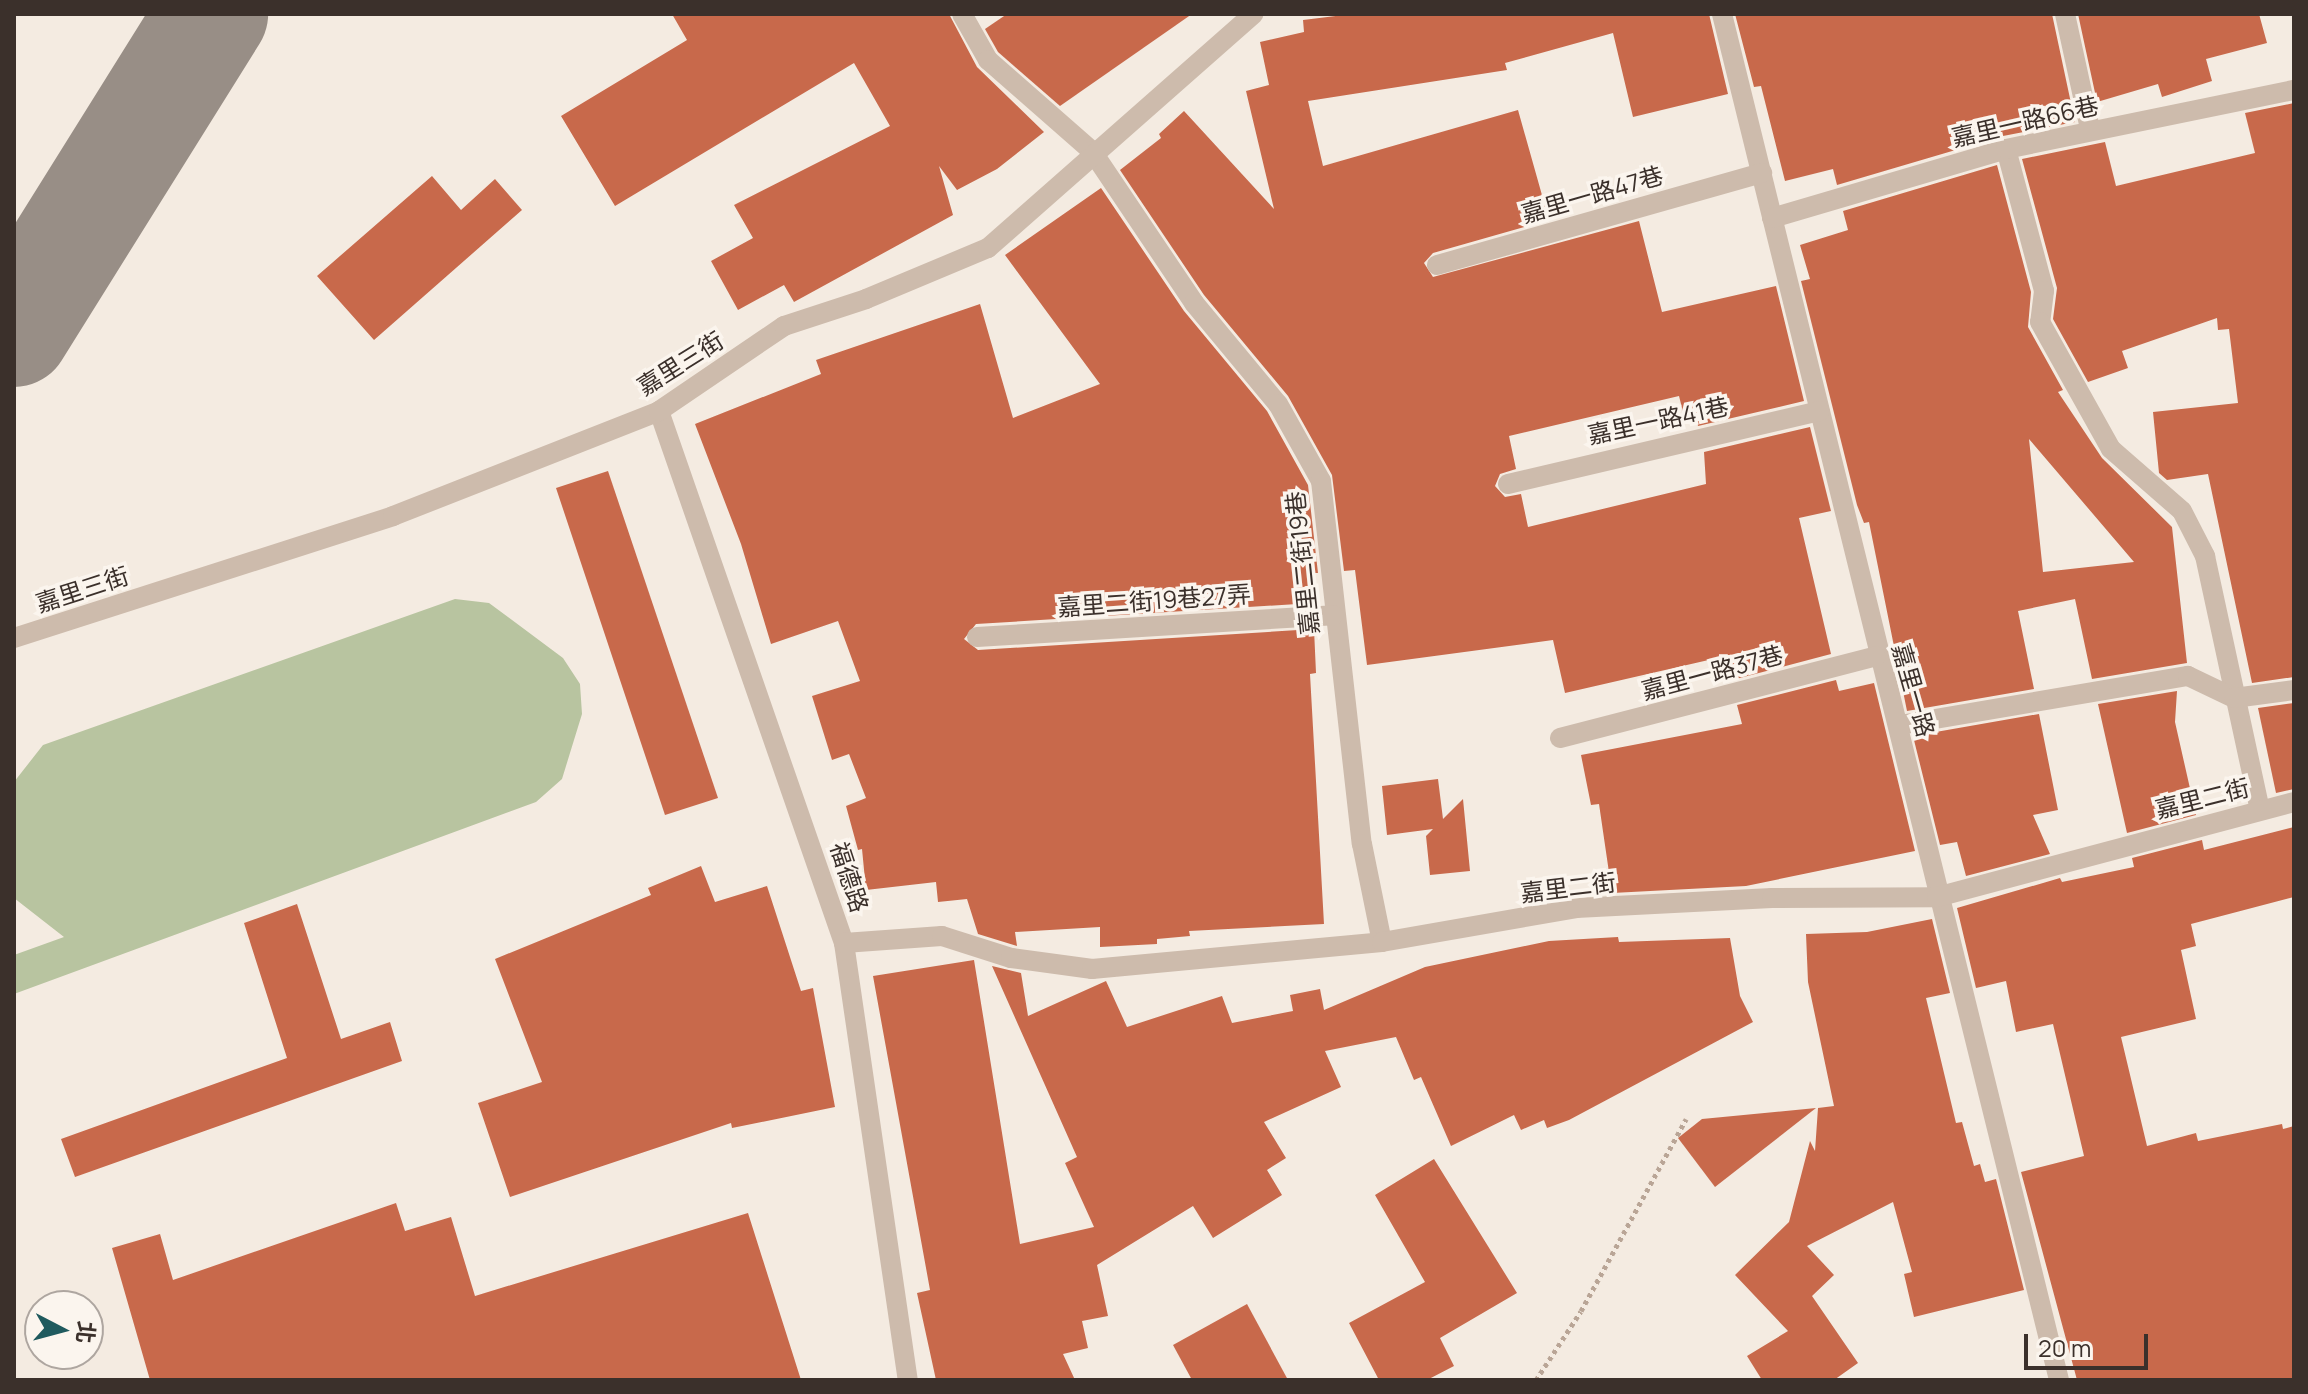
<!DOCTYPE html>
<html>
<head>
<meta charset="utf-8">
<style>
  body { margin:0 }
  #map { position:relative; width:2308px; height:1394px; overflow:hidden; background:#f4ebe1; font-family:Manrope,"Noto Sans TC",sans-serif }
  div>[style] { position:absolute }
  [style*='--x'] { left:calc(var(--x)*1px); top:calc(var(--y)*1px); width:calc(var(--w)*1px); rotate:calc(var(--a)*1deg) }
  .green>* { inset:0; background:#b8c4a0 }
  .taxiway>* { height:112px; margin:-56px; padding:0 56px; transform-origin:56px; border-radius:56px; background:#988e86 }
  .building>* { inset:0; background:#c8694b }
  .path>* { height:5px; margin-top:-2.5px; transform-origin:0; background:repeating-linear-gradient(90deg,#b9a596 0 4px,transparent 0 8px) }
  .service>* { height:20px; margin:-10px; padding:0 10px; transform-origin:10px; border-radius:10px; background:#cdbbac }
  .minor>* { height:20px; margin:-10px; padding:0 10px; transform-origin:10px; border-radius:10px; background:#cdbbac }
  span { translate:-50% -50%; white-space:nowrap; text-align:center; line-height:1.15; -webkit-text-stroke:7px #fbf5ee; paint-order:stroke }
  .street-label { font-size:24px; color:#3b302b }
  .frame { position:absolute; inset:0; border:16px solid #3b302b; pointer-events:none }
  .north { position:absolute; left:24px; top:1290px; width:80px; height:80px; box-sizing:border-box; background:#fbf5ee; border:2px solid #aea6a0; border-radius:50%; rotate:96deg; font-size:22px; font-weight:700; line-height:32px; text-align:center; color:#3b302b }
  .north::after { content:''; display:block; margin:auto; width:28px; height:36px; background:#1f5a5e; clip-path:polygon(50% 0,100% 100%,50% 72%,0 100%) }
  .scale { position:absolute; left:2024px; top:1334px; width:124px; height:36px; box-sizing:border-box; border:4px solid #3b302b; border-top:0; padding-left:10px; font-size:24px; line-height:28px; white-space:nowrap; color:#3b302b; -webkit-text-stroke:6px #fbf5ee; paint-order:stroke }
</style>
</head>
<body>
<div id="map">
  <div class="green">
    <i style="clip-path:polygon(455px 599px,489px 603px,563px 658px,580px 684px,582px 714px,562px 779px,536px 802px,14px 994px,14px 955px,64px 937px,14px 898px,14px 782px,43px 745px)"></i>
  </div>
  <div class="taxiway">
    <i style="--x:14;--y:331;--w:374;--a:-58"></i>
  </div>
  <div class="building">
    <i style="clip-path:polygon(672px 14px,949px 14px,977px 67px,1044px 132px,997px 169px,957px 190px,939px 166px,953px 215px,794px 302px,784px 285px,738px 310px,711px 261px,753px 238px,734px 205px,890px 126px,854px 63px,615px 206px,561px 116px,687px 40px)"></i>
    <i style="clip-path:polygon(1007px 14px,1192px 14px,1060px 106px,998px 52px,985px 29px)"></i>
    <i style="clip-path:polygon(1352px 14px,1709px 14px,1728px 94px,1633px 117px,1613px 33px,1505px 63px,1507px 70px,1308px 101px,1323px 166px,1518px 110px,1549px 220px,1433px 253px,1424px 263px,1433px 277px,1639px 221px,1662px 312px,1776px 286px,1804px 401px,1698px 426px,1696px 417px,1685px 420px,1679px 396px,1509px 436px,1516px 469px,1500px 474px,1495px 486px,1505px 497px,1521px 494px,1528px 527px,1706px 484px,1704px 452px,1810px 427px,1831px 511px,1799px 518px,1831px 654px,1732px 680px,1726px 656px,1565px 693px,1553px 640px,1367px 665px,1355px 570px,1344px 571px,1332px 475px,1288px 396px,1204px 295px,1120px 170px,1161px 138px,1159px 134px,1184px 111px,1274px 209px,1246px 91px,1269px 85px,1260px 42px,1304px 32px,1303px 20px)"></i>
    <i style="clip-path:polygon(1735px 14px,2052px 14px,2075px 122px,2003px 136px,1837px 185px,1833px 169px,1785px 181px,1761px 86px,1754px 87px)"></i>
    <i style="clip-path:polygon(2078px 14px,2259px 14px,2267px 43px,2206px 59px,2212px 81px,2162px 97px,2158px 84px,2097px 102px)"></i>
    <i style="clip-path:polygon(2294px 103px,2294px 677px,2252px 683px,2208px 474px,2167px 480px,2159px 473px,2153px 412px,2238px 403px,2229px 329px,2218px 330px,2217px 318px,2122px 351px,2128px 368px,2088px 382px,2053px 319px,2057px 288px,2022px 159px,2105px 142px,2116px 186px,2255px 153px,2245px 113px)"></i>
    <i style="clip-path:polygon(evenodd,1997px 165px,2031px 292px,2028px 327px,2063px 390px,2058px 392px,2102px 458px,2172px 527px,2187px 663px,2092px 679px,2075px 599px,2018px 611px,2034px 689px,1907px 711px,1869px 522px,1864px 523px,1857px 505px,1801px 281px,1810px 279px,1800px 245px,1848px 230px,1843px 211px,1997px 165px,2029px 439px,2134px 562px,2043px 572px,2029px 439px)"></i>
    <i style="clip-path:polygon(432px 176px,461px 210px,495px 179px,522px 210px,374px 340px,317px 276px)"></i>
    <i style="clip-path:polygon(1101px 188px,1184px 311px,1267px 411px,1308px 485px,1318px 573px,1312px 573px,1313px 603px,976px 624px,964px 639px,978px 650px,1314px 629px,1316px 673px,1310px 674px,1324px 924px,1189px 931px,1190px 936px,1157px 939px,1157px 944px,1100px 947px,1100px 927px,1015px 932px,1017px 946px,978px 934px,967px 899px,938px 902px,936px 882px,866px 890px,862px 849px,858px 850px,846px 806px,866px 798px,849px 754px,832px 760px,812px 696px,860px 681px,838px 621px,771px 644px,741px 544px,695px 424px,821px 374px,816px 360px,980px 304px,1013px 418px,1100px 384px,1005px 255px)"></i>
    <i style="clip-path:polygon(608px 471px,718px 798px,665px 815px,556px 488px)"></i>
    <i style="clip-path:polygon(1836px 680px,1839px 691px,1874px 683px,1915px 851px,1746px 886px,1612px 893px,1599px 804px,1591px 805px,1581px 755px,1742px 724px,1737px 705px)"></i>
    <i style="clip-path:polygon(2177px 691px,2175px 722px,2196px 815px,2127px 833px,2098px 704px)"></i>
    <i style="clip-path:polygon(2294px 703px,2294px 789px,2276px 793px,2258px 708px)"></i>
    <i style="clip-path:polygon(2039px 714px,2058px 810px,2033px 815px,2050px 854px,1966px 876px,1957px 842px,1940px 845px,1913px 736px)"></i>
    <i style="clip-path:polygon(1438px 779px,1443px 819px,1463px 799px,1470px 871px,1430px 875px,1426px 836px,1433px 829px,1387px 835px,1382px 786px)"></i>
    <i style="clip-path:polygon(2294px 827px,2294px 897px,2191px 924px,2196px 946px,2181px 950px,2196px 1019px,2121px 1037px,2147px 1146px,2196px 1133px,2198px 1141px,2282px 1124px,2283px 1129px,2294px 1126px,2294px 1380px,2077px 1380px,2021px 1172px,2084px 1156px,2053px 1024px,2016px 1032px,2006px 981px,1976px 988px,1957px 908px,2060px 878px,2062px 882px,2134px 867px,2132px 858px,2202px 840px,2204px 850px)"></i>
    <i style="clip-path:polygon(701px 866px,715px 902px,767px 886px,801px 991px,813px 988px,835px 1107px,732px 1128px,731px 1123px,510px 1197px,478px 1103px,542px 1082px,495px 959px,651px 895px,648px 888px)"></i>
    <i style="clip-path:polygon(297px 904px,341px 1039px,390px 1022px,402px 1061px,75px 1177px,61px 1139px,287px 1058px,244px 923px)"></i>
    <i style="clip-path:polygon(1932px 919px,1950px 993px,1926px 998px,1956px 1123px,1962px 1122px,1974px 1166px,1980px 1164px,1985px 1182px,1996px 1179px,2024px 1290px,1914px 1317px,1904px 1274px,1912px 1272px,1893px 1202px,1807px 1246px,1834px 1275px,1812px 1296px,1858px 1363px,1834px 1380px,1762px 1380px,1747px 1356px,1788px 1331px,1735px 1275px,1789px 1222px,1810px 1141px,1815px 1151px,1818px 1108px,1834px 1106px,1808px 982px,1806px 934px,1867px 932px)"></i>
    <i style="clip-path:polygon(1618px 937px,1619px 942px,1730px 938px,1740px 996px,1753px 1022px,1569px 1120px,1547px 1128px,1544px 1120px,1521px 1130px,1514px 1115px,1451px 1146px,1421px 1077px,1414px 1080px,1396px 1037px,1325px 1051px,1341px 1087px,1264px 1122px,1286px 1158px,1267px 1170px,1282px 1195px,1213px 1238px,1193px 1206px,1097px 1265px,1108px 1316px,1082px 1321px,1088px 1348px,1063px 1354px,1075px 1380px,936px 1380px,917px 1293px,930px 1290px,873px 976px,974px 960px,1020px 1244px,1094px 1227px,1065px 1163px,1077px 1157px,992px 966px,1021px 973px,1028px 1016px,1106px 981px,1127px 1027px,1222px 996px,1232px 1023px,1293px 1011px,1290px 995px,1320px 989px,1324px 1010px,1425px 967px,1549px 941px)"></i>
    <i style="clip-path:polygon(1816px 1108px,1715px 1187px,1678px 1138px,1702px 1119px)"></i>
    <i style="clip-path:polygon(1434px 1159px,1517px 1293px,1440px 1338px,1454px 1366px,1427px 1380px,1379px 1380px,1349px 1323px,1425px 1282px,1375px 1195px)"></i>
    <i style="clip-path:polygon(396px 1203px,405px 1231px,451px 1217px,475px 1296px,748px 1213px,801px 1380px,150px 1380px,112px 1248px,160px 1234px,173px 1280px)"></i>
    <i style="clip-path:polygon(1247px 1304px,1288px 1380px,1192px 1380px,1173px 1345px)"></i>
  </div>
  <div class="path">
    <i style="--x:1536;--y:1380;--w:82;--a:-56.9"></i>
    <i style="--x:1581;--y:1311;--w:219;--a:-61.3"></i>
  </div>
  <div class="service">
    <i style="--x:2065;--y:14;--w:118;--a:77.7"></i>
    <i style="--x:2006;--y:149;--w:147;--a:75"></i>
    <i style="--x:2044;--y:291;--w:31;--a:97"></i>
    <i style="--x:2040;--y:322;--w:145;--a:60.8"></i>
    <i style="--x:2111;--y:449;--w:94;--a:41.1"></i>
    <i style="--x:2182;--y:511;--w:51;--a:62.9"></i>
    <i style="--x:2205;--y:556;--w:260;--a:77.8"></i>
    <i style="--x:1900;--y:725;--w:292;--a:-9.7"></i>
    <i style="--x:2188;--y:676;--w:51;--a:25.6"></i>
    <i style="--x:2234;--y:698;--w:61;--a:-7.6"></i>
  </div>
  <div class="minor">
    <i style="--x:962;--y:14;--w:53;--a:60.5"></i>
    <i style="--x:988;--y:60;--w:138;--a:41.2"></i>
    <i style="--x:1092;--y:151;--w:183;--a:56.1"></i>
    <i style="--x:1194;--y:303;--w:131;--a:50.3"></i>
    <i style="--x:1278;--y:404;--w:88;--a:60.8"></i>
    <i style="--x:1321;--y:481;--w:365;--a:83.6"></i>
    <i style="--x:1362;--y:844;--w:100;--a:78.5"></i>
    <i style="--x:1722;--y:14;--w:1407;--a:76.14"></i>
    <i style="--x:1772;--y:218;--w:244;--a:-16.4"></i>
    <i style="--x:2006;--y:149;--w:294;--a:-11.6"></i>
    <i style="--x:1437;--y:265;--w:338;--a:-15.8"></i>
    <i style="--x:659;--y:411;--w:563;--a:70.83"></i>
    <i style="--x:844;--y:943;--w:442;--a:81.7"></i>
    <i style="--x:1508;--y:484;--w:320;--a:-13.2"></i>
    <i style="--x:977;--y:637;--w:357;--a:-3.5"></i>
    <i style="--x:14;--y:638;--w:398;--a:-17.8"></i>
    <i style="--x:393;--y:516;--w:286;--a:-21.5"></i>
    <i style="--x:659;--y:411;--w:151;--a:-34.2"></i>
    <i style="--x:784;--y:326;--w:86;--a:-18.2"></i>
    <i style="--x:866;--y:299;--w:132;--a:-22.7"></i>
    <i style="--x:988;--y:248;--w:354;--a:-41.4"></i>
    <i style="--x:1560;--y:738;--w:326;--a:-14.5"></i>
    <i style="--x:844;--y:943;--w:98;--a:-4.1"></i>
    <i style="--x:942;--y:936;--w:72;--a:17.7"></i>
    <i style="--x:1011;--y:958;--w:82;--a:7.7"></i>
    <i style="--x:1092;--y:969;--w:291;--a:-5.3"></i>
    <i style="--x:1382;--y:942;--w:197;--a:-9.9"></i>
    <i style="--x:1576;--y:908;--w:196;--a:-2.9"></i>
    <i style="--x:1772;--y:898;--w:165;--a:-0.3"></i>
    <i style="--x:1937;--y:897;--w:369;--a:-14.9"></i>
  </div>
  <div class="street-label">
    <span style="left:2025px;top:121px;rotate:-13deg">嘉里一路66巷</span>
    <span style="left:1592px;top:194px;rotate:-16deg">嘉里一路47巷</span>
    <span style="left:680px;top:363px;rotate:-32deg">嘉里三街</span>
    <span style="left:1658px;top:420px;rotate:-12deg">嘉里一路41巷</span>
    <span style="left:1302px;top:563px;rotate:-96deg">嘉里二街19巷</span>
    <span style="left:82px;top:589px;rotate:-18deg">嘉里三街</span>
    <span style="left:1154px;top:600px;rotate:-4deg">嘉里二街19巷27弄</span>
    <span style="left:1712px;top:672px;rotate:-15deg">嘉里一路37巷</span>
    <span style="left:1914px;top:690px;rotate:74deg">嘉里一路</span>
    <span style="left:2202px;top:798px;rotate:-14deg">嘉里二街</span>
    <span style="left:850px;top:877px;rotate:72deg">福德路</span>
    <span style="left:1568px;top:887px;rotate:-7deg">嘉里二街</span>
  </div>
  <div class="frame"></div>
  <div class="north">北</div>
  <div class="scale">20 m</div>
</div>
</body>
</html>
